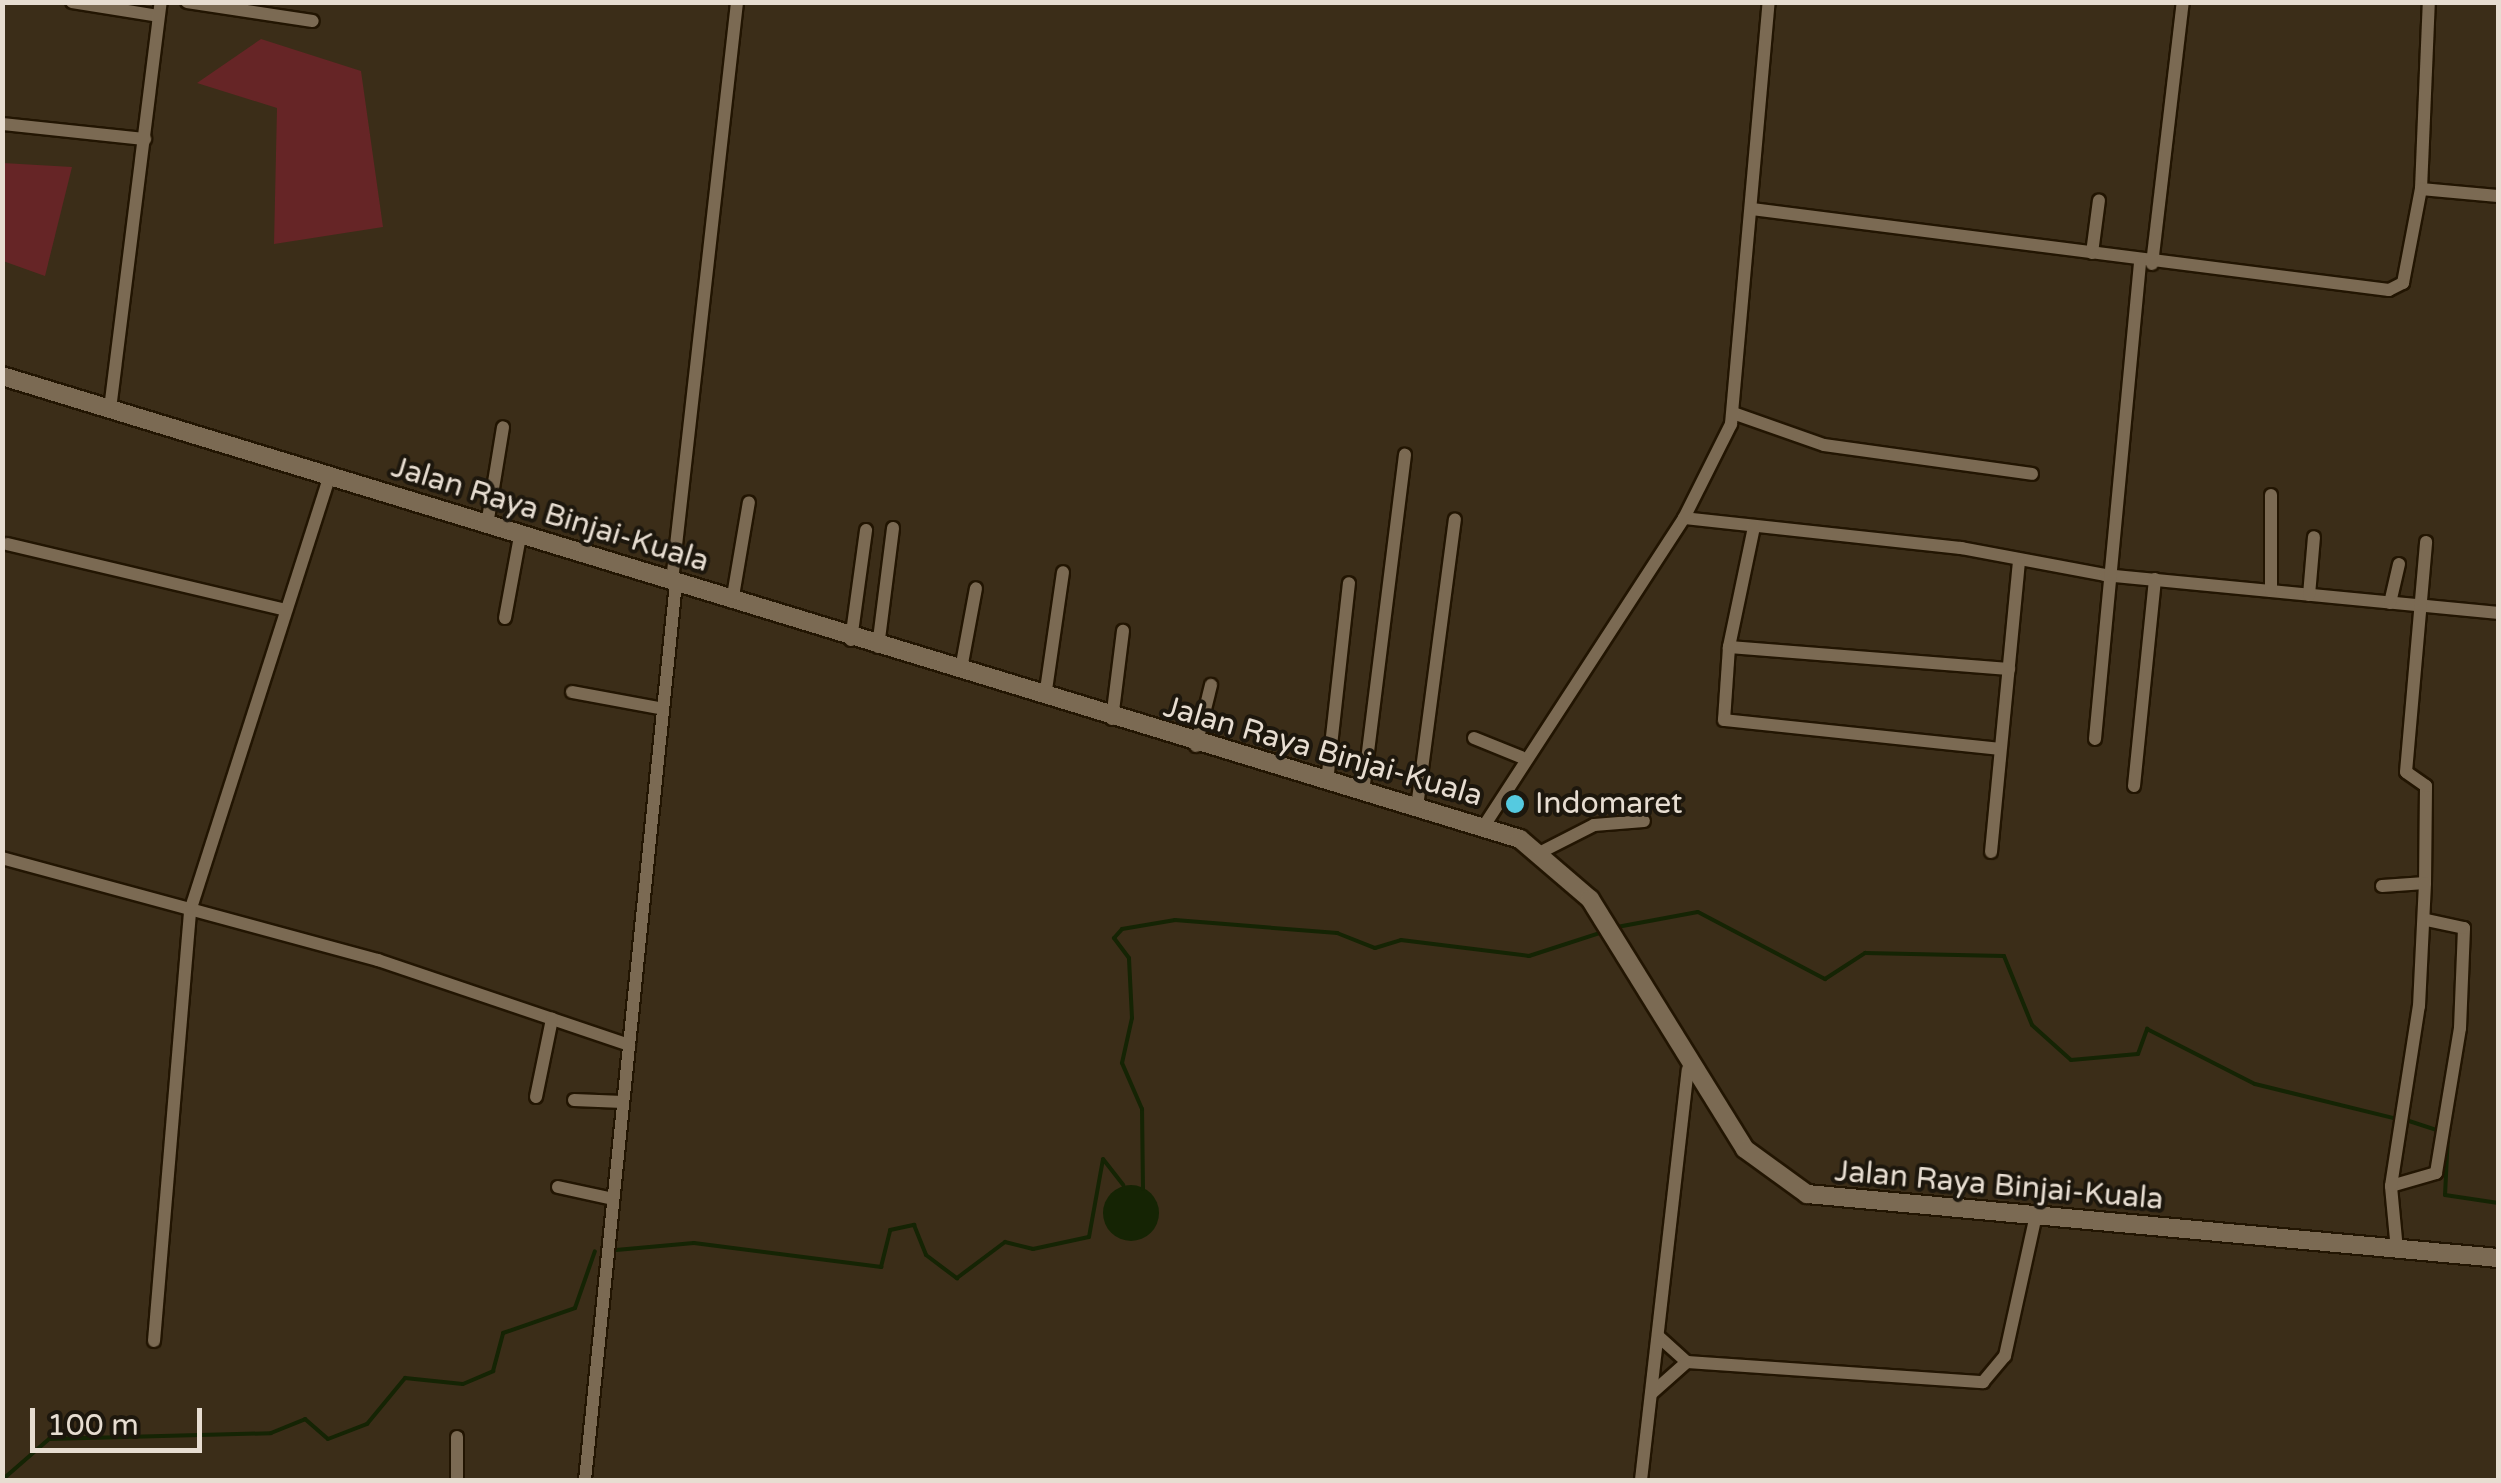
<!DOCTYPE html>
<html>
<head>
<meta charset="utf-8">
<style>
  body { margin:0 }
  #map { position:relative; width:2501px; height:1483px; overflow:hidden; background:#3b2d18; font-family:"Varela Round",sans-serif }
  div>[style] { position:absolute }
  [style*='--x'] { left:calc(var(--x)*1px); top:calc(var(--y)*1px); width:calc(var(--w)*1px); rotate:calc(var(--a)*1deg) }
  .green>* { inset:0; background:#662526 }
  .water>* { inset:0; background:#152404 }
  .round { border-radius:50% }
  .stream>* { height:4px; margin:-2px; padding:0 2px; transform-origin:2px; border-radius:2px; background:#152404 }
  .roads { filter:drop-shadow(2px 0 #221502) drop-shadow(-2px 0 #221502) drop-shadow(0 2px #221502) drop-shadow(0 -2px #221502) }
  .street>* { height:12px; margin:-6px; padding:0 6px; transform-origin:6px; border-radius:6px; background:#7b6a53 }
  .secondary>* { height:18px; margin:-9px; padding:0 9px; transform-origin:9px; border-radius:9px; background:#7b6a53 }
  .dots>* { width:28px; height:28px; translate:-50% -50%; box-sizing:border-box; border:5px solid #1d170d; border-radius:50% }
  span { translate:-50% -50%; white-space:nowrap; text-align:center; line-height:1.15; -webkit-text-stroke:8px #1d170d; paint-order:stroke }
  .street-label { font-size:30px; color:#e7ddd1 }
  .poi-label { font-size:30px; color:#e7ddd1 }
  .left { translate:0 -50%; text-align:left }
  .frame { position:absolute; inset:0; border:5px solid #e7ddd1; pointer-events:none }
  .scale { position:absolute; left:30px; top:1408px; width:172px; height:45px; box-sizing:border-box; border:5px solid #e7ddd1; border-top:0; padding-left:12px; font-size:30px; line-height:35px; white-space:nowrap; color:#e7ddd1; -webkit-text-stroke:8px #1d170d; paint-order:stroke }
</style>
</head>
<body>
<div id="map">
  <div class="green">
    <i style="clip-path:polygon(261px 39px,361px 71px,383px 227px,274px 244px,277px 108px,197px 83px)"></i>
    <i style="clip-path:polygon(3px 163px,72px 167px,45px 276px,3px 261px)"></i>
  </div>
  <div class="water">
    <i class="round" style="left:1103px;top:1185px;width:56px;height:56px"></i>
  </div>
  <div class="stream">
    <i style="--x:1617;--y:927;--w:82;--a:-10.5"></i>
    <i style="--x:1698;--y:912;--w:144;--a:27.8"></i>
    <i style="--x:1825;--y:979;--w:48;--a:-33"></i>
    <i style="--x:1865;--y:953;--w:139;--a:1.2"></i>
    <i style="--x:2004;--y:956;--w:74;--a:67.9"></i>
    <i style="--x:2032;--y:1025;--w:52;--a:41.9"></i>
    <i style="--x:2071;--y:1060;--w:67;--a:-5.1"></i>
    <i style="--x:2138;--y:1054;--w:27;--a:-70"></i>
    <i style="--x:2147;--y:1029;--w:121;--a:27"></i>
    <i style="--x:2255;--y:1084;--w:146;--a:13.8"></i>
    <i style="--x:2406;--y:1120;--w:35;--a:18"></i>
    <i style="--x:2448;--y:1134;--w:61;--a:92.8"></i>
    <i style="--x:2445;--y:1195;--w:54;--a:8.6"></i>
    <i style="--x:1143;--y:1189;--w:80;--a:-90.7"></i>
    <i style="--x:1142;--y:1109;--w:50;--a:-113.5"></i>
    <i style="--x:1122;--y:1063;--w:46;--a:-77.5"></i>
    <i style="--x:1132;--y:1018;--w:60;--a:-92.9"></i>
    <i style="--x:1129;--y:958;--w:25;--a:-127"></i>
    <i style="--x:1114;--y:938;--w:12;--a:-48"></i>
    <i style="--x:1122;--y:929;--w:54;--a:-9.6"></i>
    <i style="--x:1175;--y:920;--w:163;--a:4.6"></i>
    <i style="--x:1337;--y:933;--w:41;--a:21.5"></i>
    <i style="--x:1375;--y:948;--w:27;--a:-17"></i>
    <i style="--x:1401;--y:940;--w:129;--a:7.1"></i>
    <i style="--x:1529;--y:956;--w:78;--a:-18"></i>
    <i style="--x:616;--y:1250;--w:78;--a:-5.1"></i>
    <i style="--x:694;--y:1243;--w:189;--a:7.3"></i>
    <i style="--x:881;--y:1267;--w:38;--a:-76"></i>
    <i style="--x:890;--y:1230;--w:25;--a:-12"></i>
    <i style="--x:914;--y:1225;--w:32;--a:68"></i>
    <i style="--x:926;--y:1255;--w:39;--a:37"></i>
    <i style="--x:957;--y:1278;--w:60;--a:-36.9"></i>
    <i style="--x:1005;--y:1242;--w:29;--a:14"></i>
    <i style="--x:1033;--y:1249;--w:57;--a:-12.1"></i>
    <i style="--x:1089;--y:1237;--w:79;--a:-79.8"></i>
    <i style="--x:1103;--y:1159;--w:33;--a:52"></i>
    <i style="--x:2;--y:1480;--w:62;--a:-41.1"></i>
    <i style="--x:49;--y:1439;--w:222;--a:-1.5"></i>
    <i style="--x:271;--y:1433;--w:37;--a:-22"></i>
    <i style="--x:305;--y:1419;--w:30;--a:41"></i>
    <i style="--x:328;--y:1439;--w:42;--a:-21"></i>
    <i style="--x:367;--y:1424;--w:60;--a:-50.4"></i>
    <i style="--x:405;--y:1378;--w:58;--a:5.9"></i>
    <i style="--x:463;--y:1384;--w:33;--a:-23"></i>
    <i style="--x:493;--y:1371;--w:39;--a:-75"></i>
    <i style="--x:503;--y:1333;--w:76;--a:-19.1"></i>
    <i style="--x:575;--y:1308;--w:60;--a:-70.7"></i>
  </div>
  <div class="roads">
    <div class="street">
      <i style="--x:72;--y:2;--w:87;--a:9.2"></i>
      <i style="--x:187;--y:2;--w:127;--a:8.6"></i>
      <i style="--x:2;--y:124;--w:144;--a:6"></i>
      <i style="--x:2421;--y:189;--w:187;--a:-87.6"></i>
      <i style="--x:1752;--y:209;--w:642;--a:7.25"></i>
      <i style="--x:2389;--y:290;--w:16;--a:-27"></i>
      <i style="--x:2403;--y:283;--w:96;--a:-79.2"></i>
      <i style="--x:2421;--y:189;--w:77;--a:5.2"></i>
      <i style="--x:2092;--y:253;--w:53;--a:-82.5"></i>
      <i style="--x:2152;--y:264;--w:264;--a:-83.3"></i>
      <i style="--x:110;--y:409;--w:410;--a:-82.9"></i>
      <i style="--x:1733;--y:413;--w:96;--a:19.4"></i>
      <i style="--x:1824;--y:445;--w:210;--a:7.9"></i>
      <i style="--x:1684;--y:518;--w:279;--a:6.2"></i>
      <i style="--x:1961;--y:548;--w:147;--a:10.6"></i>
      <i style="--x:2105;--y:575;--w:395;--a:5.5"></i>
      <i style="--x:487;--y:525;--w:99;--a:-80.7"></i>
      <i style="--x:1754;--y:527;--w:123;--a:101.8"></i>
      <i style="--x:1729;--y:647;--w:281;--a:4.5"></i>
      <i style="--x:7;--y:544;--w:283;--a:13.3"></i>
      <i style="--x:672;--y:581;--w:583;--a:-83.59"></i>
      <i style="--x:2271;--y:591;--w:96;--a:-90"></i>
      <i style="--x:2309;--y:595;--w:58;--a:-85.1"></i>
      <i style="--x:732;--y:602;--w:101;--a:-80.4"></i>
      <i style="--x:2390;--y:603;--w:40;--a:-77"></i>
      <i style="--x:505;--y:618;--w:83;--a:-79.6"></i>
      <i style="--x:851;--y:640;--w:111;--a:-82.2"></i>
      <i style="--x:878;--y:647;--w:120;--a:-82.8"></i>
      <i style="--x:1729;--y:647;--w:73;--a:93.9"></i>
      <i style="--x:1724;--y:720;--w:277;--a:6"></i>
      <i style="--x:961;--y:669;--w:82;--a:-79.5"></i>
      <i style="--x:572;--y:692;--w:87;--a:10.5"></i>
      <i style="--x:1045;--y:697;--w:126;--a:-81.8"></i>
      <i style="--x:1112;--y:719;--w:89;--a:-82.9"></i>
      <i style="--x:1474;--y:738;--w:51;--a:22"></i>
      <i style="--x:2095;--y:739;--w:478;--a:-84.6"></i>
      <i style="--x:1196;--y:746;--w:63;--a:-76.2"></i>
      <i style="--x:1327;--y:782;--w:200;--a:-83.7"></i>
      <i style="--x:2134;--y:786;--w:208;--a:-84.2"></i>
      <i style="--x:1363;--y:792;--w:340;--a:-82.9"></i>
      <i style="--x:1417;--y:807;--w:290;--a:-82.5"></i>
      <i style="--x:1484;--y:826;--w:367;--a:-57"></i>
      <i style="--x:1684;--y:518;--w:105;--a:-63.4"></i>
      <i style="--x:1731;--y:424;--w:424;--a:-84.9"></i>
      <i style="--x:1543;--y:851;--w:57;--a:-27"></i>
      <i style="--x:1594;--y:825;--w:50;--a:-4.6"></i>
      <i style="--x:1991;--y:852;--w:290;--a:-84.5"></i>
      <i style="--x:2;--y:858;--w:390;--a:15.2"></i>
      <i style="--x:378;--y:960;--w:265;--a:18.7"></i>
      <i style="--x:2382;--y:886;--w:43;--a:-4"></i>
      <i style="--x:2425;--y:883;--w:97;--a:-89.4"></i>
      <i style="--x:2426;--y:786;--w:24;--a:-145"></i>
      <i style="--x:2406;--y:772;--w:231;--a:-85"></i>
      <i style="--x:536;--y:1097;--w:80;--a:-78.4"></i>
      <i style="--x:574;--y:1100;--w:49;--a:2.3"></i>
      <i style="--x:2391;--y:1186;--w:47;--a:-16.1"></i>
      <i style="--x:2436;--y:1173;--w:147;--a:-80.6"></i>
      <i style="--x:2460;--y:1028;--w:100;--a:-87.7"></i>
      <i style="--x:2464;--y:928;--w:40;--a:-168"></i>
      <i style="--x:558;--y:1187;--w:56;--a:12.3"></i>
      <i style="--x:2397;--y:1250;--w:64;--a:-95.4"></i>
      <i style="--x:2391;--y:1186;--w:182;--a:-81.2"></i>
      <i style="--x:2419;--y:1006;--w:123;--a:-87.2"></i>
      <i style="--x:1658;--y:1336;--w:39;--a:42"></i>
      <i style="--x:1687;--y:1362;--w:297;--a:3.9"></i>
      <i style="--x:1983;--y:1382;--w:34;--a:-50"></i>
      <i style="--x:2005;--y:1356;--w:139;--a:-77.6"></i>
      <i style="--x:154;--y:1341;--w:432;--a:-85.2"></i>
      <i style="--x:190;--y:911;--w:458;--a:-72.2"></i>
      <i style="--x:1652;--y:1393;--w:47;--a:-41.5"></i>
      <i style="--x:457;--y:1480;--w:43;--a:-90"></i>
      <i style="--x:585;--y:1480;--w:903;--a:-84.21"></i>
      <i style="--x:1641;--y:1480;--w:413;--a:-83.5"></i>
    </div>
    <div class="secondary">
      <i style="--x:2;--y:376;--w:1587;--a:16.96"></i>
      <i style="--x:1520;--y:839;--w:92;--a:40.6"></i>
      <i style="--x:1590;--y:899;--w:294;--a:58.2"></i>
      <i style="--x:1745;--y:1149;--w:77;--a:36"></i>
      <i style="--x:1807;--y:1194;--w:694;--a:5.29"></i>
    </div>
  </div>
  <div class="dots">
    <i style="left:1515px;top:804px;background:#55cae0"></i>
  </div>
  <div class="street-label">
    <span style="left:550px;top:515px;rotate:17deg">Jalan Raya Binjai-Kuala</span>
    <span style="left:1323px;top:752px;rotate:16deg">Jalan Raya Binjai-Kuala</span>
    <span style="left:1999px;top:1186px;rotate:5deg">Jalan Raya Binjai-Kuala</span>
  </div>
  <div class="poi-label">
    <span class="left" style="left:1535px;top:804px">Indomaret</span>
  </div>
  <div class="frame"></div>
  <div class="scale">100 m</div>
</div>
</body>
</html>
